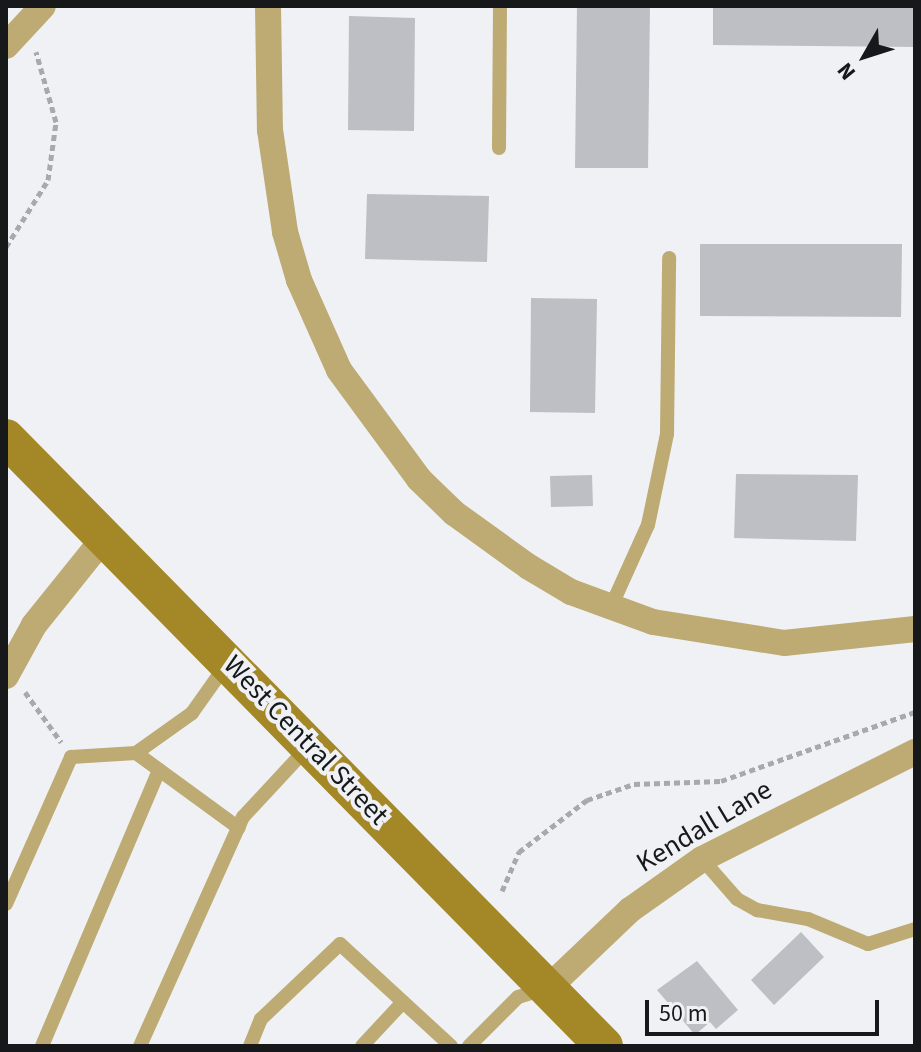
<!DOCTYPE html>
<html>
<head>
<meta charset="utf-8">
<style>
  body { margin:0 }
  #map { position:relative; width:921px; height:1052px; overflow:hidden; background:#eff1f5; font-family:"Source Sans 3",sans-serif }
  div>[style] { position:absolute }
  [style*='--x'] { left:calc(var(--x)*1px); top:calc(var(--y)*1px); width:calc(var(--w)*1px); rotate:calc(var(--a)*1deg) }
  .building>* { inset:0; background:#bebfc4 }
  .path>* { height:5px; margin-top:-2.5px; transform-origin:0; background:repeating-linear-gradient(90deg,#a8a9ac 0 6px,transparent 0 10px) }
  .service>* { height:14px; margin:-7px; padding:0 7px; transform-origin:7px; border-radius:7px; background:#bdab73 }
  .minor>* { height:26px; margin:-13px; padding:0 13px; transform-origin:13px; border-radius:13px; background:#bdab73 }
  .secondary>* { height:38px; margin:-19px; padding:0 19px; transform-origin:19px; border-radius:19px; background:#a48827 }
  span { translate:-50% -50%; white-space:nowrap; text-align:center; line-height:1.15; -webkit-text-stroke:8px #eff1f5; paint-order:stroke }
  .street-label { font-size:28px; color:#171819 }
  .frame { position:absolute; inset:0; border:8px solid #171819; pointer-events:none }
  .north { position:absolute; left:825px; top:16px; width:80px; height:80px; -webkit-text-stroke:6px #eff1f5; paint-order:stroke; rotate:231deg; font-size:22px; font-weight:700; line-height:32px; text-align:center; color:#171819 }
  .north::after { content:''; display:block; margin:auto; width:28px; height:36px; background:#171819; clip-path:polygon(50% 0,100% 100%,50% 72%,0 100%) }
  .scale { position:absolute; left:645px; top:1000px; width:234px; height:36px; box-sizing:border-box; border:4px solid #171819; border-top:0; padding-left:10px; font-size:24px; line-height:28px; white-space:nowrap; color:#171819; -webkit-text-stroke:6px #eff1f5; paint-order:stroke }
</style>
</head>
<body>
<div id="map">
  <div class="building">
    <i style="clip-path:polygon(577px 6px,650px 6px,648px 168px,575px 168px)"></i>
    <i style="clip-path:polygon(713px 6px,914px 6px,914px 47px,713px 45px)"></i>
    <i style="clip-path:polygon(349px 16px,415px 18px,414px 131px,348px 130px)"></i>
    <i style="clip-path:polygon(367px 194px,489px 196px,487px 262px,365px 259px)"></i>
    <i style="clip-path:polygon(700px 244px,902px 244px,901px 317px,700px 316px)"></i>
    <i style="clip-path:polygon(531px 298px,597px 299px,595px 413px,530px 412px)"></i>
    <i style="clip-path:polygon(736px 474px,858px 475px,856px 541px,734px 538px)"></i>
    <i style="clip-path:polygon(592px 475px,593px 506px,551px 507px,550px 476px)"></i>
    <i style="clip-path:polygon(801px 932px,824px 957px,774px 1005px,751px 980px)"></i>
    <i style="clip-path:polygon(697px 961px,738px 1010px,716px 1029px,710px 1022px,695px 1035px,657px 990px)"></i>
  </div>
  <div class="path">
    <i style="--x:6;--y:247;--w:79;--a:-57.9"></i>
    <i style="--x:48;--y:180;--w:59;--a:-82.1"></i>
    <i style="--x:56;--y:122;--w:73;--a:-105.9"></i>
    <i style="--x:25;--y:692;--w:62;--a:54.2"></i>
    <i style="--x:502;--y:891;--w:43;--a:-66.4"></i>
    <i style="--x:519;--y:852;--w:86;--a:-37.4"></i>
    <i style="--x:587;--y:800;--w:50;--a:-18.8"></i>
    <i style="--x:634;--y:784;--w:87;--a:-2"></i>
    <i style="--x:721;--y:781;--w:206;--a:-19.6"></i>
  </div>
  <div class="service">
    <i style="--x:499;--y:148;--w:142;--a:-89.6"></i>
    <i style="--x:610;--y:609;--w:92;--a:-65.7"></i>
    <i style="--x:648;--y:525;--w:93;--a:-78.2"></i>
    <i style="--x:667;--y:434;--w:176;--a:-89.3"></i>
    <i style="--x:136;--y:753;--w:127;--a:36.1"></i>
    <i style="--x:702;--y:859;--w:53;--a:48.8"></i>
    <i style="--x:737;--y:899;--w:23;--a:29"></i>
    <i style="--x:757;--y:910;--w:52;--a:10"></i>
    <i style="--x:808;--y:919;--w:65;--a:22.6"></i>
    <i style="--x:868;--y:944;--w:49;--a:-17.7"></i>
    <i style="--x:6;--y:904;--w:161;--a:-66.1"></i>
    <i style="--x:71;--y:757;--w:65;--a:-3.5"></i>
    <i style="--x:136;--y:753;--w:69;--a:-35.5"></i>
    <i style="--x:192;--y:713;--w:59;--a:-54.7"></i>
    <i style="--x:42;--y:1046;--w:300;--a:-67"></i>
    <i style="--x:140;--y:1046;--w:251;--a:-65.8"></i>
    <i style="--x:243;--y:817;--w:97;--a:-47.1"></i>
    <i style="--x:250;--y:1046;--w:29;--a:-68"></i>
    <i style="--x:261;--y:1019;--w:109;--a:-43.5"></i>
    <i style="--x:340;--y:944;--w:151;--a:42.6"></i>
    <i style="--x:362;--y:1046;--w:60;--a:-47"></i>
    <i style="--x:469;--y:1046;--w:69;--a:-45"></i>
    <i style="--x:518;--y:997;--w:27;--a:-17"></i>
  </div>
  <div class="minor">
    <i style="--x:268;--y:6;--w:124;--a:89.1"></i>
    <i style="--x:270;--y:130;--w:103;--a:81.6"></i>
    <i style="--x:285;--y:232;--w:50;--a:73.7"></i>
    <i style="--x:299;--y:280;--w:98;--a:66"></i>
    <i style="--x:339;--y:370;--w:135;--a:53.7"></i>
    <i style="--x:419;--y:479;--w:49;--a:44.2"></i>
    <i style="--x:454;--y:513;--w:92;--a:35.8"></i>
    <i style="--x:529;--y:567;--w:49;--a:30.8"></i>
    <i style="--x:571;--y:592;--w:87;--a:20.1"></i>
    <i style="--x:653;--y:622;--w:133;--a:9.1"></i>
    <i style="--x:784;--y:643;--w:132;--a:-6.1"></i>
    <i style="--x:6;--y:46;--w:54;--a:-47.2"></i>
    <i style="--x:6;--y:676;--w:58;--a:-61.2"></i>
    <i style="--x:34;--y:625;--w:112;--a:-51.2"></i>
    <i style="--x:548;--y:988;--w:113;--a:-43.6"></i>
    <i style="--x:630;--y:910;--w:88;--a:-35.3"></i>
    <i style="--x:702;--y:859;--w:238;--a:-26.7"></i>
  </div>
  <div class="secondary">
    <i style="--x:6;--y:438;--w:853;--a:45.48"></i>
  </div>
  <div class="street-label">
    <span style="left:306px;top:740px;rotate:46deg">West Central Street</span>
    <span style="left:704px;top:826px;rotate:-31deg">Kendall Lane</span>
  </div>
  <div class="frame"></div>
  <div class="north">N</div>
  <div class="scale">50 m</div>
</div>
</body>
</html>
